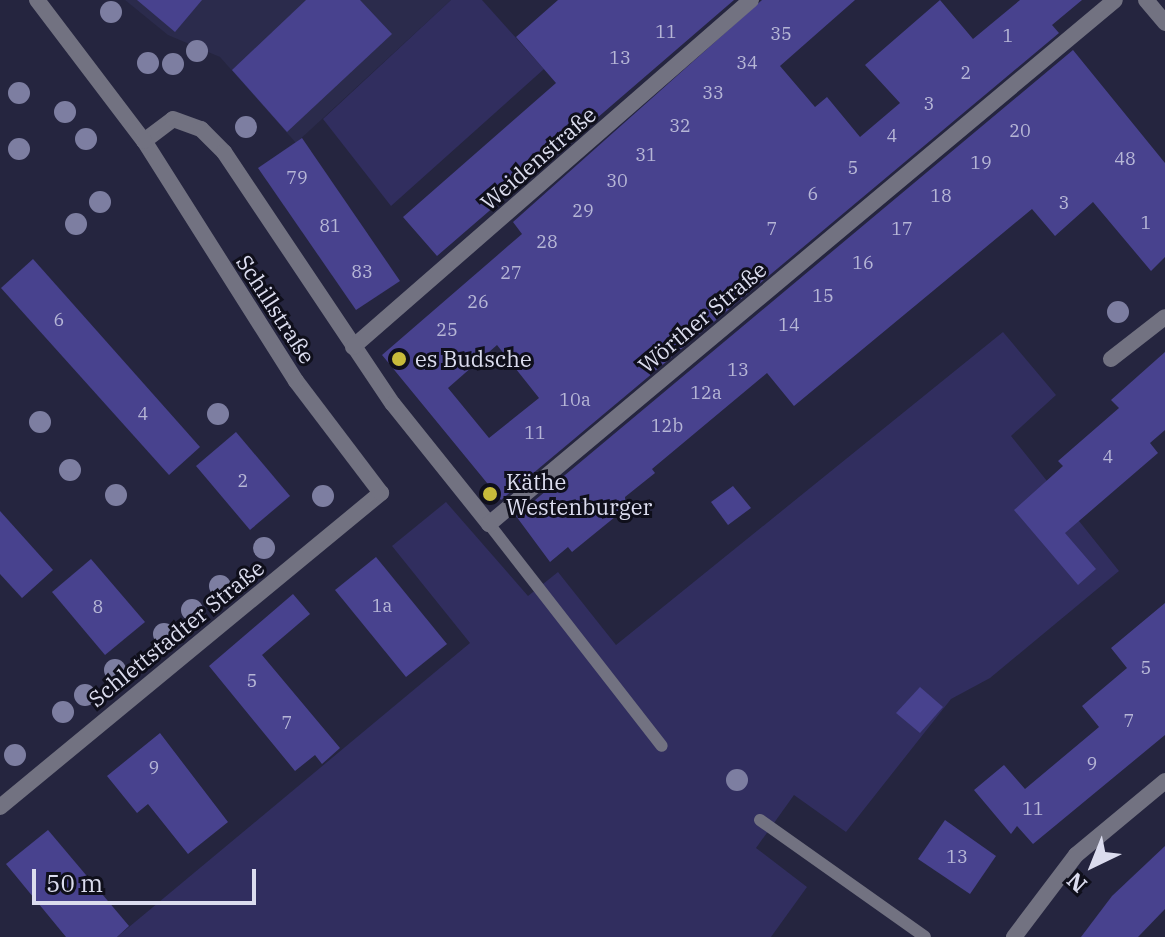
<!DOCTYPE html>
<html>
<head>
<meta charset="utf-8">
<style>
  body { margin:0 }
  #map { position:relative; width:1165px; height:937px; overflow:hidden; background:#25253f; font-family:"IBM Plex Serif",serif }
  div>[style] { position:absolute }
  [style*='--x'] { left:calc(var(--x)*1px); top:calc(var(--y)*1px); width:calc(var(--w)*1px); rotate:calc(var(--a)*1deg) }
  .built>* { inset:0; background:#2b2b4c }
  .green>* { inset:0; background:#312e5f }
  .building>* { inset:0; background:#48428e }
  .service>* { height:12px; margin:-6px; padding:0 6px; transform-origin:6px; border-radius:6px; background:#727281 }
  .minor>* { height:16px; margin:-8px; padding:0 8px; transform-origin:8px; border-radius:8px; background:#727281 }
  .trees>* { width:22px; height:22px; margin:-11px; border-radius:50%; background:#7d7ea1 }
  .dots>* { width:22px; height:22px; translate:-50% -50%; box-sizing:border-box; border:4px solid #0f0f1b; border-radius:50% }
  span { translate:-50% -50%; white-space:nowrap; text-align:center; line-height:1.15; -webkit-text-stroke:6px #0f0f1b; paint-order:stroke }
  .number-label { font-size:18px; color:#b6b6d6 }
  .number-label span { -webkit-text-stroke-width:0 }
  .street-label { font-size:22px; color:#dbdcee }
  .poi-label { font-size:22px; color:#dbdcee }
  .left { translate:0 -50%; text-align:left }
  .north { position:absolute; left:1053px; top:825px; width:80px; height:80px; -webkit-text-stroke:6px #0f0f1b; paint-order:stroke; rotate:223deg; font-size:22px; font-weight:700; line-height:32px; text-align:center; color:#dbdcee }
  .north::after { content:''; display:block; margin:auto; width:28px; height:36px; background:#dbdcee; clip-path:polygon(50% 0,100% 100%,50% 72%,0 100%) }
  .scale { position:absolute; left:32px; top:869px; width:224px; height:36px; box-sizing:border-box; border:4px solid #dbdcee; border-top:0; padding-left:10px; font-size:24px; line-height:28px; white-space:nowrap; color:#dbdcee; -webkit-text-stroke:6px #0f0f1b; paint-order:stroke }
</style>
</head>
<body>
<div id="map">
  <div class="built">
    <i style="clip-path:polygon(125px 0,451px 0,296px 143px,220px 57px,168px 35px)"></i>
  </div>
  <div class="green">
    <i style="clip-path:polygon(451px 0,482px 0,544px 69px,391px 206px,323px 119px)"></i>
    <i style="clip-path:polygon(1003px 332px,1056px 395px,1011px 436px,1119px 571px,990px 678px,951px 699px,846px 832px,794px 795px,756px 848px,807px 887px,771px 937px,117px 937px,470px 643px,392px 546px,446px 502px,528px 596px,558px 572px,616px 645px)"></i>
  </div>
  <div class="building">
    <i style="clip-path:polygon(137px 0,202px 0,175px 32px)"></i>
    <i style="clip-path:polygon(306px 0,360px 0,392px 34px,287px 132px,232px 70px)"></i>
    <i style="clip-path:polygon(558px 0,734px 0,437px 256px,403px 217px,556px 83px,516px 37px)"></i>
    <i style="clip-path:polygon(evenodd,762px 0,855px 0,780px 66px,815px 107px,827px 97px,860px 137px,900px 103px,865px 65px,940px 0,973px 39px,1020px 0,1082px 0,1052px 25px,1059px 33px,501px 500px,382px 355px,522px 234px,513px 222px,762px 0,497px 345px,539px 398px,489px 438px,448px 388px,497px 345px)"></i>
    <i style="clip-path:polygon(1073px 50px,1165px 163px,1165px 257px,1151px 271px,1093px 202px,1055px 236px,1032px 209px,794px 406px,767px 373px,652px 469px,655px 473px,625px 497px,626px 508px,572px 552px,568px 547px,550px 562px,516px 516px)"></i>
    <i style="clip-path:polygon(302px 138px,400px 281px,356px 310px,258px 168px)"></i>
    <i style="clip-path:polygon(33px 259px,200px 447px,169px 475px,1px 288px)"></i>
    <i style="clip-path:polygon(1165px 352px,1165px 430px,1150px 443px,1158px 453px,1065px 533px,1096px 569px,1078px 585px,1014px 510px,1063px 466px,1058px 461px,1119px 408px,1111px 400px)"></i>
    <i style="clip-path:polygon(236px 432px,290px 496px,250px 530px,196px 466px)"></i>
    <i style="clip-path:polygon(733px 486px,751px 508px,728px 525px,711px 502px)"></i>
    <i style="clip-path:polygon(0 511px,53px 570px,22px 598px,0 574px)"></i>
    <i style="clip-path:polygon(376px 557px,447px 644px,406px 677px,335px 590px)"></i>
    <i style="clip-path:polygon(91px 559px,145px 622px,105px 655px,52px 592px)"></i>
    <i style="clip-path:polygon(293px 594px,310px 614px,262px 655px,340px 748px,322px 764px,315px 755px,295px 771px,209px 666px)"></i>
    <i style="clip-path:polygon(1165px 603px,1165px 735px,1033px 844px,1017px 826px,1011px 834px,974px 790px,1004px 765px,1025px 789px,1099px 727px,1082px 706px,1127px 668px,1111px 648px)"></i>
    <i style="clip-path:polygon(920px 687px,943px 707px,920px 733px,896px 713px)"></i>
    <i style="clip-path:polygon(160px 733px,228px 822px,188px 854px,148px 804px,137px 813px,107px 776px)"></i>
    <i style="clip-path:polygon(945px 820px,996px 856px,970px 894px,918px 859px)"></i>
    <i style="clip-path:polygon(48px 830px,129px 926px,117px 937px,66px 937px,6px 864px)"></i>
    <i style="clip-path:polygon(1165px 846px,1165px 909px,1138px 937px,1081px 937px,1112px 896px)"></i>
  </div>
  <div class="service">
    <i style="--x:489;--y:524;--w:281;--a:52.1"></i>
    <i style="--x:760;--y:820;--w:202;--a:35.3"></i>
  </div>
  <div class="minor">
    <i style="--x:1146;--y:0;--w:30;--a:50"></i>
    <i style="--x:144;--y:141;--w:36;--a:-37"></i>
    <i style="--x:173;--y:119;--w:30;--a:20"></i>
    <i style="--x:201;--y:129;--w:33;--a:45"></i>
    <i style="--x:224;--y:152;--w:303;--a:56.2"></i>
    <i style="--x:393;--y:404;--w:154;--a:51.3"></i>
    <i style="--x:489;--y:524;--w:816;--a:-39.93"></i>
    <i style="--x:353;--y:347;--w:528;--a:-41.08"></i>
    <i style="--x:1111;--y:359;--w:68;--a:-37.9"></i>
    <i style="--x:0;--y:807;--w:494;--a:-39.5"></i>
    <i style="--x:381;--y:493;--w:141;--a:-127.2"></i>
    <i style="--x:296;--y:381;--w:284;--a:-122.3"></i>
    <i style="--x:144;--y:141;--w:177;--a:-127.2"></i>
    <i style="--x:1014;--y:937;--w:103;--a:-52.9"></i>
    <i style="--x:1076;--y:855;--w:116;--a:-39.7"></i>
  </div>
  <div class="trees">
    <i style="left:111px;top:12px"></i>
    <i style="left:197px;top:51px"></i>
    <i style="left:148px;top:63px"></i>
    <i style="left:173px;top:64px"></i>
    <i style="left:19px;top:93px"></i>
    <i style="left:65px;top:112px"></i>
    <i style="left:246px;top:127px"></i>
    <i style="left:86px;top:139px"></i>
    <i style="left:19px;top:149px"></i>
    <i style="left:100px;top:202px"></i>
    <i style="left:76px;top:224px"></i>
    <i style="left:1118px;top:312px"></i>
    <i style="left:218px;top:414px"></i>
    <i style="left:40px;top:422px"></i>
    <i style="left:70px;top:470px"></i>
    <i style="left:116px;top:495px"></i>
    <i style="left:323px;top:496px"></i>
    <i style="left:264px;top:548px"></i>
    <i style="left:220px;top:586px"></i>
    <i style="left:192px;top:610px"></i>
    <i style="left:164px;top:634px"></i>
    <i style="left:115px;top:670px"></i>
    <i style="left:85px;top:695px"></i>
    <i style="left:63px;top:712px"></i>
    <i style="left:15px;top:755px"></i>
    <i style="left:737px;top:780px"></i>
  </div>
  <div class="dots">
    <i style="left:399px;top:359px;background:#c8bb3b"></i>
    <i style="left:490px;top:494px;background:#c8bb3b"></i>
  </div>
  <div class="number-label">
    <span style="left:666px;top:32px">11</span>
    <span style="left:781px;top:34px">35</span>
    <span style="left:1008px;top:36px">1</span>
    <span style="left:620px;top:58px">13</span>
    <span style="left:747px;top:63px">34</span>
    <span style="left:966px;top:73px">2</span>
    <span style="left:713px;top:93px">33</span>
    <span style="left:929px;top:104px">3</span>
    <span style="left:680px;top:126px">32</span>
    <span style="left:1020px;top:131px">20</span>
    <span style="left:892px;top:136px">4</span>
    <span style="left:646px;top:155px">31</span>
    <span style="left:1125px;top:159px">48</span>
    <span style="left:981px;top:163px">19</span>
    <span style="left:853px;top:168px">5</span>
    <span style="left:297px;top:178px">79</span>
    <span style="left:617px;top:181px">30</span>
    <span style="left:813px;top:194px">6</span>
    <span style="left:941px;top:196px">18</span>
    <span style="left:1064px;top:203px">3</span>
    <span style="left:583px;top:211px">29</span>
    <span style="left:1146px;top:223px">1</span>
    <span style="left:330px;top:226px">81</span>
    <span style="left:772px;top:229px">7</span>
    <span style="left:902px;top:229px">17</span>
    <span style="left:547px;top:242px">28</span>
    <span style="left:863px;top:263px">16</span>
    <span style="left:362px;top:272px">83</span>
    <span style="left:511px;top:273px">27</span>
    <span style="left:823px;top:296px">15</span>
    <span style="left:478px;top:302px">26</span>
    <span style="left:59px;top:320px">6</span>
    <span style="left:789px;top:325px">14</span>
    <span style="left:447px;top:330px">25</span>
    <span style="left:738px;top:370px">13</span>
    <span style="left:706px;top:393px">12a</span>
    <span style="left:575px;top:400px">10a</span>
    <span style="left:143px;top:414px">4</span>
    <span style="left:667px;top:426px">12b</span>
    <span style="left:535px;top:433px">11</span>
    <span style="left:1108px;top:457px">4</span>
    <span style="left:243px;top:481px">2</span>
    <span style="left:382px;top:606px">1a</span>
    <span style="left:98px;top:607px">8</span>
    <span style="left:1146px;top:668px">5</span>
    <span style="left:252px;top:681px">5</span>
    <span style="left:1129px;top:721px">7</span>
    <span style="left:287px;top:723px">7</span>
    <span style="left:1092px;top:764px">9</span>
    <span style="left:154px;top:768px">9</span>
    <span style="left:1033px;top:809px">11</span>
    <span style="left:957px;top:857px">13</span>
  </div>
  <div class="street-label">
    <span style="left:538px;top:158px;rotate:-41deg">Weidenstraße</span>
    <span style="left:276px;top:309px;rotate:57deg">Schillstraße</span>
    <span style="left:702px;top:317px;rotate:-40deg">Wörther Straße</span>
    <span style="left:176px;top:633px;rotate:-39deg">Schlettstadter Straße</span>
  </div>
  <div class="poi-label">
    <span class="left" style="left:415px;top:359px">es Budsche</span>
    <span class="left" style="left:506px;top:494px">Käthe<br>Westenburger</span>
  </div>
  <div class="north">N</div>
  <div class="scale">50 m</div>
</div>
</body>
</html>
